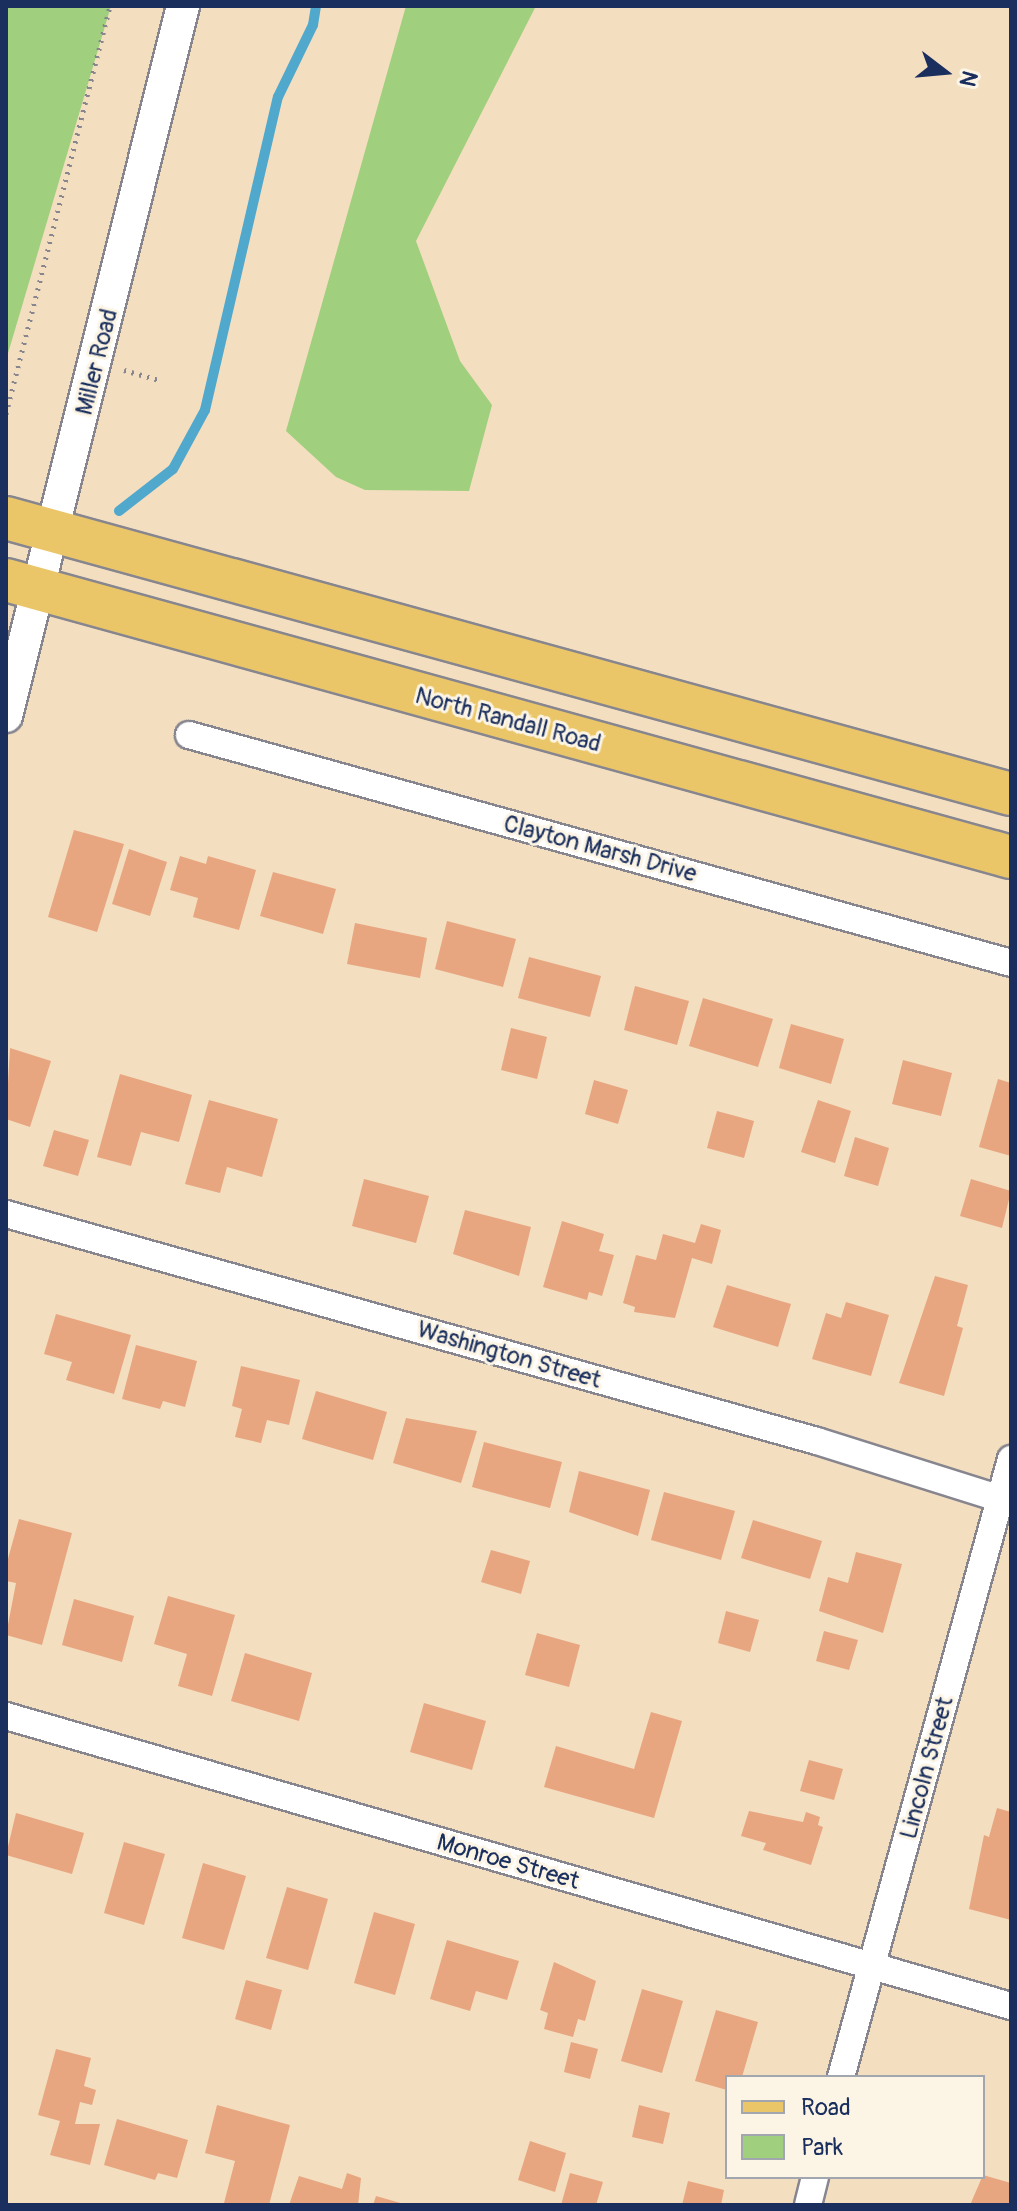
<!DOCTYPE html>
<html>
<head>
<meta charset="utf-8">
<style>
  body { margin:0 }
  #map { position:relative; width:1017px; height:2211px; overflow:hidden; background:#f3dec0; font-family:Pangolin,sans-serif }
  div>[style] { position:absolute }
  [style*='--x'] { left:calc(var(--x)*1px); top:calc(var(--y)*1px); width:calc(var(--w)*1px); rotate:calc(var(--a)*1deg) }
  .green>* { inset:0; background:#a0cf7d }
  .stream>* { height:10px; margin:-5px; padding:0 5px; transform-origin:5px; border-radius:5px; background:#50a8cd }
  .building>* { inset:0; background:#e8a680 }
  .path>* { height:5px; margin-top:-2.5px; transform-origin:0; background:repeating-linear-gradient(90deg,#87868f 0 2px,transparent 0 8px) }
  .roads { filter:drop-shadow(2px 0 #87868f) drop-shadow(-2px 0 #87868f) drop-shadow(0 2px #87868f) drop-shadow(0 -2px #87868f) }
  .minor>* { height:26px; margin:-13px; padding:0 13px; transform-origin:13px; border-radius:13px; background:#fff }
  .tertiary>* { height:32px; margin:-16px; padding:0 16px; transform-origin:16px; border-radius:16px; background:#fff }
  .primary>* { height:42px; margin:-21px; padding:0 21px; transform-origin:21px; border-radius:21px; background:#ebc669 }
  span { translate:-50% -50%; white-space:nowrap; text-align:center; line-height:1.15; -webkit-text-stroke:6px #fcf5e5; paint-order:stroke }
  .street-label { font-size:24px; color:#1b2f5e }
  .frame { position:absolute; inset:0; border:8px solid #1b2f5e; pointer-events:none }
  .legend { position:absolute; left:725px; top:2075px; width:260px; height:104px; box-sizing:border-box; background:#fcf5e5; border:2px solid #a2a6af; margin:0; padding:10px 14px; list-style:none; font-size:24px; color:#1b2f5e }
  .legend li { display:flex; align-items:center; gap:16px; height:40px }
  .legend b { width:40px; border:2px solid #a2a6af }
  .north { position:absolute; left:905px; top:32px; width:80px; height:80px; -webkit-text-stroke:6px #fcf5e5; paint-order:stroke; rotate:106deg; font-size:22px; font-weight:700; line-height:32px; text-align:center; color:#1b2f5e }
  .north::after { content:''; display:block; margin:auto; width:28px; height:36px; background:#1b2f5e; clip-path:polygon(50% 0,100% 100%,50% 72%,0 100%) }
</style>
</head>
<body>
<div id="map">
  <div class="green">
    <i style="clip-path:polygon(6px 6px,111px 6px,6px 360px)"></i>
    <i style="clip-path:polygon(406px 6px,536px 6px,416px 241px,460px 361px,492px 405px,469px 491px,365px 490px,336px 477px,286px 431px)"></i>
  </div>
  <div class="stream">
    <i style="--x:119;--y:511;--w:68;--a:-37.9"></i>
    <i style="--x:173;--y:469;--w:67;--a:-61.5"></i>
    <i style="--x:205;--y:410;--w:321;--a:-76.9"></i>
    <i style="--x:278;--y:97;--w:80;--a:-64.1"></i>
    <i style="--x:313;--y:25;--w:19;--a:-81"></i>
  </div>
  <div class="building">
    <i style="clip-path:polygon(74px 830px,124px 844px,97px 932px,48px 917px)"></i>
    <i style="clip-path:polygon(129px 849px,167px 862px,150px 916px,112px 904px)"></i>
    <i style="clip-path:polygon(180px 856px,206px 864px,208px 856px,256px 870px,239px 930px,193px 917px,198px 898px,170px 890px)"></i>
    <i style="clip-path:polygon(273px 872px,336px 889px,323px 934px,260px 916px)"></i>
    <i style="clip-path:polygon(447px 921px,516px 939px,503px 987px,435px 969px)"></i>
    <i style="clip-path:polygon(355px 923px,427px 938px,420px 978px,347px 964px)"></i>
    <i style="clip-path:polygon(529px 957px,601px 976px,590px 1017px,518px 998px)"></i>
    <i style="clip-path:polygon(635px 986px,689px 1001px,677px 1045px,624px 1030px)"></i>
    <i style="clip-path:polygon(703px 998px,773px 1019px,758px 1067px,689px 1046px)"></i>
    <i style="clip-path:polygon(791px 1024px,844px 1039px,831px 1084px,779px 1068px)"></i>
    <i style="clip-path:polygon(511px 1028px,547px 1037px,537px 1079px,501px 1070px)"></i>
    <i style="clip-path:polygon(10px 1048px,51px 1061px,30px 1127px,6px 1119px)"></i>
    <i style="clip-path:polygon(903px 1060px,952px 1073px,941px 1116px,892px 1104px)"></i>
    <i style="clip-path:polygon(120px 1074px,192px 1095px,179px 1142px,141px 1132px,131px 1166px,97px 1157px)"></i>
    <i style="clip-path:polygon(998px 1079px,1011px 1083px,1011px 1156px,979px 1147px)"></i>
    <i style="clip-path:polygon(594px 1080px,628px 1090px,618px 1124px,585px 1114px)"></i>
    <i style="clip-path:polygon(209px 1100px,278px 1119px,262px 1177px,227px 1167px,220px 1193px,185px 1184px)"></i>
    <i style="clip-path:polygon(818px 1100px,851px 1111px,835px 1163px,801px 1152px)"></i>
    <i style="clip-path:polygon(717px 1111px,754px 1121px,744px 1158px,707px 1148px)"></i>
    <i style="clip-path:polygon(54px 1130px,89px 1140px,78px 1176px,43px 1166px)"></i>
    <i style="clip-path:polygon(855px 1137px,889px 1148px,878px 1186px,844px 1176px)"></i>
    <i style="clip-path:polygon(364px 1179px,429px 1196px,416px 1243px,352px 1226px)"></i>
    <i style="clip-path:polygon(971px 1179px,1011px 1191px,1002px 1228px,960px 1216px)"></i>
    <i style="clip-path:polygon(465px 1210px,531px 1227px,519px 1276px,453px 1254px)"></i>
    <i style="clip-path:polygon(562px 1221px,604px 1234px,599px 1251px,614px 1255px,602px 1296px,589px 1292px,587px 1300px,543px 1287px)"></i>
    <i style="clip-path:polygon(701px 1224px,721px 1230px,712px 1264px,692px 1258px,675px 1318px,634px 1312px,635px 1307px,623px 1303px,636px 1255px,656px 1260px,663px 1234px,695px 1243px)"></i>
    <i style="clip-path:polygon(935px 1276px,968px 1285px,957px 1326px,963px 1328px,944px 1396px,899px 1383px)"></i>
    <i style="clip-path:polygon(727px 1285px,791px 1304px,778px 1347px,713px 1327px)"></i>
    <i style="clip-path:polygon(846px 1302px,889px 1315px,871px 1376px,812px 1359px,826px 1313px,841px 1318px)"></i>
    <i style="clip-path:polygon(56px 1314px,131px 1335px,114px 1394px,66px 1380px,72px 1362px,44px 1354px)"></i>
    <i style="clip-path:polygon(136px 1345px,197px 1361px,185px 1407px,163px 1401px,160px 1409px,122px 1399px)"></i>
    <i style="clip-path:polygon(241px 1366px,300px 1380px,289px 1425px,267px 1420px,261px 1443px,235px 1437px,242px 1409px,232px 1406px)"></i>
    <i style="clip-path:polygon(316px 1391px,387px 1412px,373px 1460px,302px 1439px)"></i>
    <i style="clip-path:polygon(406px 1418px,477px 1431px,461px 1483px,393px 1463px)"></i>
    <i style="clip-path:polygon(484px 1442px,562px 1462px,550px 1508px,472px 1487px)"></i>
    <i style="clip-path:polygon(579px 1471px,650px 1490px,638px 1536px,569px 1512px)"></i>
    <i style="clip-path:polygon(664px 1492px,735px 1511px,721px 1560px,651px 1540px)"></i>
    <i style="clip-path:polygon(19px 1519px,72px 1533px,42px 1645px,6px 1635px,16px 1583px,6px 1581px,6px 1566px)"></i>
    <i style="clip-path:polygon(753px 1520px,822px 1541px,810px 1579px,741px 1558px)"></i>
    <i style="clip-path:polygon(491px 1550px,530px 1561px,521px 1594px,481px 1582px)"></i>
    <i style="clip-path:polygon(856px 1552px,902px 1564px,883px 1633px,819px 1611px,828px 1577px,848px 1583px)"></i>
    <i style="clip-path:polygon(168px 1596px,235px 1615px,212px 1696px,178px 1686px,187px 1654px,154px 1644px)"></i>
    <i style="clip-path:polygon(74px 1599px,134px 1616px,122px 1662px,62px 1645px)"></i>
    <i style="clip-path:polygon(726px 1611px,759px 1620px,750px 1652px,718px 1643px)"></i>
    <i style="clip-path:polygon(824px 1631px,858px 1640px,849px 1670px,816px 1661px)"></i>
    <i style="clip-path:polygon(537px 1633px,580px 1645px,569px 1687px,525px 1675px)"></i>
    <i style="clip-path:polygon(245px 1653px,312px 1673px,299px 1721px,231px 1701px)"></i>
    <i style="clip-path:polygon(424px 1703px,486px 1721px,472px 1770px,410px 1752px)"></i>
    <i style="clip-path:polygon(651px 1712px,682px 1721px,654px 1818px,544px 1787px,556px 1746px,634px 1769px)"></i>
    <i style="clip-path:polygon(809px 1760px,843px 1769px,834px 1800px,800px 1791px)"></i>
    <i style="clip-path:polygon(997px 1808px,1011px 1812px,1011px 1920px,969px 1909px,984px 1835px,989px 1837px)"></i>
    <i style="clip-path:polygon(749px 1811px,803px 1822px,806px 1812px,820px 1817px,818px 1825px,823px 1827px,811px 1865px,763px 1850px,766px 1843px,741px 1836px)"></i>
    <i style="clip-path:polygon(16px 1813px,84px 1833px,72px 1874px,6px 1855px)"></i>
    <i style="clip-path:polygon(124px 1842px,165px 1854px,144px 1925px,104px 1913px)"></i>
    <i style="clip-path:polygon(203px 1863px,246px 1876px,224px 1950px,182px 1938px)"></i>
    <i style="clip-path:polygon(287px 1887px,328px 1899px,308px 1970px,266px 1958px)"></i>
    <i style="clip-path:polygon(374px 1912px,415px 1924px,395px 1995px,354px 1983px)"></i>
    <i style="clip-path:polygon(447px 1940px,519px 1961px,507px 2000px,476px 1991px,470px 2011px,430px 1999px)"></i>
    <i style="clip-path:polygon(554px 1962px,596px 1981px,585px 2021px,578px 2019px,573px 2037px,544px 2029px,548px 2013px,540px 2010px)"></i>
    <i style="clip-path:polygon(246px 1980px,282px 1990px,271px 2030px,235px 2019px)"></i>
    <i style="clip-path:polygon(642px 1989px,683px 2001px,662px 2073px,621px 2061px)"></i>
    <i style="clip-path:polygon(716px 2010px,758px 2022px,742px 2077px,727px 2077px,727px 2090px,695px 2081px)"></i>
    <i style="clip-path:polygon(571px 2042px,598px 2049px,590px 2079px,564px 2072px)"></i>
    <i style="clip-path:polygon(56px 2049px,91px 2058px,84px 2086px,96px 2090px,92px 2105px,80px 2102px,75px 2124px,100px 2124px,90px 2165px,50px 2155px,60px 2121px,38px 2115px)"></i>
    <i style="clip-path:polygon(217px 2105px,290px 2125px,269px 2205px,224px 2203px,235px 2161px,205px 2153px)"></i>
    <i style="clip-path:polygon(639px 2105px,670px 2113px,663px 2144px,632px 2137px)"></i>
    <i style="clip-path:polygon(117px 2119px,188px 2140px,177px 2178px,158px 2173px,155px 2180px,104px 2165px)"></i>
    <i style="clip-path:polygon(530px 2141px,566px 2153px,555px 2192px,518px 2180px)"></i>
    <i style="clip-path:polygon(347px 2173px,361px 2178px,358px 2205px,289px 2205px,299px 2176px,342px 2189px)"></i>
    <i style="clip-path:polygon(570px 2173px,603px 2182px,596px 2205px,561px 2205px)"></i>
    <i style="clip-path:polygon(983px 2175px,1011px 2183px,1011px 2205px,970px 2205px)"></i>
    <i style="clip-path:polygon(688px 2181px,724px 2190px,721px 2205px,682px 2205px)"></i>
    <i style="clip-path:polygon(376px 2196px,404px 2204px,404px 2205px,373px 2205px)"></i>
  </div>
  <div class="path">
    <i style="--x:124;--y:370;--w:35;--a:16"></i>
    <i style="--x:6;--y:414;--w:421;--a:-75.7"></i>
  </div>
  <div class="roads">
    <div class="minor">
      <i style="--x:189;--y:735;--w:853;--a:15.5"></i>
      <i style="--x:6;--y:1214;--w:842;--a:15.64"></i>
      <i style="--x:817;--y:1441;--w:203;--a:17.5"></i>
      <i style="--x:6;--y:1716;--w:1046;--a:16.1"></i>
      <i style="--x:841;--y:2077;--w:641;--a:-74.62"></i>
      <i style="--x:808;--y:2205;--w:29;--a:-76"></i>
    </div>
    <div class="tertiary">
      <i style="--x:6;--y:716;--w:732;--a:-76"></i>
    </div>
    <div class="primary">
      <i style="--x:6;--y:518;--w:1042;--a:15.36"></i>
      <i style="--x:6;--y:580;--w:1042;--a:15.41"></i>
    </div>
  </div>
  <div class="street-label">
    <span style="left:97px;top:362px;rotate:-76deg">Miller Road</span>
    <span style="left:508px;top:720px;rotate:15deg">North Randall Road</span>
    <span style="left:600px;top:849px;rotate:15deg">Clayton Marsh Drive</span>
    <span style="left:509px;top:1355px;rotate:16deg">Washington Street</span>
    <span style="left:927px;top:1768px;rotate:-75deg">Lincoln Street</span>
    <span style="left:508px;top:1862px;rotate:16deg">Monroe Street</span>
  </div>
  <div class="frame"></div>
  <ul class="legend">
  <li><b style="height:10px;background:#ebc669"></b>Road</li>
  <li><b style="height:22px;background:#a0cf7d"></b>Park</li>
  </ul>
  <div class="north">N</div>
</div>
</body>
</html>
